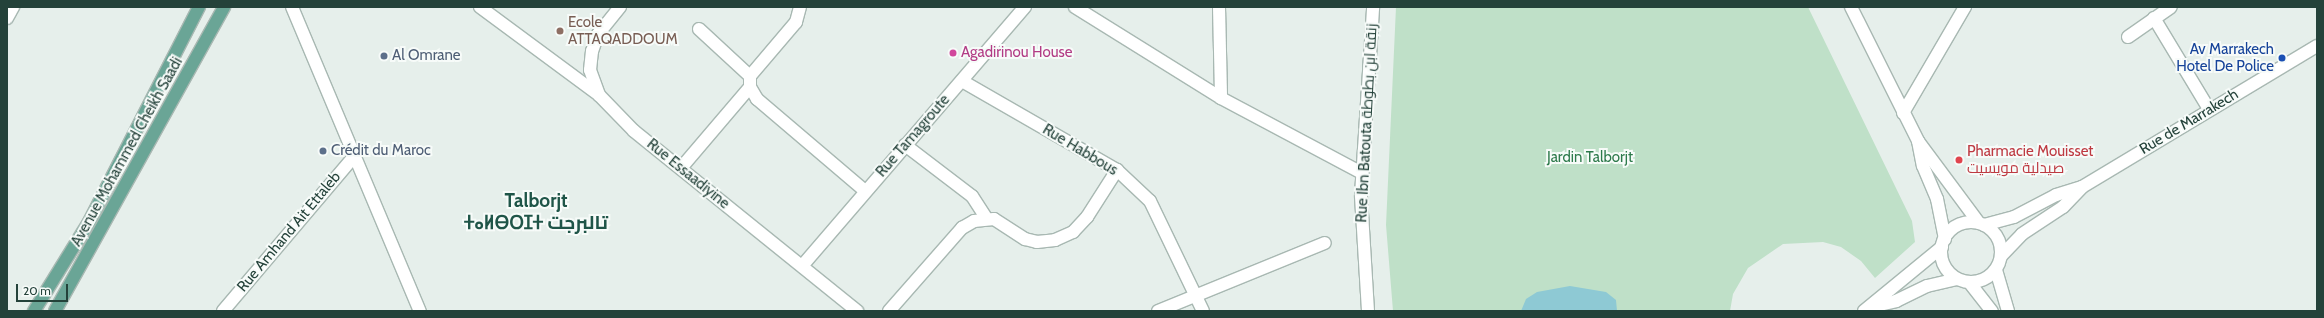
<!DOCTYPE html>
<html>
<head>
<meta charset="utf-8">
<style>
  body { margin:0 }
  #map { position:relative; width:2324px; height:318px; overflow:hidden; background:#e6efeb; font-family:Cabin,Cairo,"Noto Sans Tifinagh",sans-serif }
  div>[style] { position:absolute }
  [style*='--x'] { left:calc(var(--x)*1px); top:calc(var(--y)*1px); width:calc(var(--w)*1px); rotate:calc(var(--a)*1deg) }
  .green>* { inset:0; background:#bfe0c8 }
  .water>* { inset:0; background:#8ec9d4 }
  .roads { filter:drop-shadow(1px 0 #a8b8b2) drop-shadow(-1px 0 #a8b8b2) drop-shadow(0 1px #a8b8b2) drop-shadow(0 -1px #a8b8b2) }
  .minor>* { height:12px; margin:-6px; padding:0 6px; transform-origin:6px; border-radius:6px; background:#fff }
  .minor>.ring { margin:-6px; padding:0; box-sizing:content-box; background:none; border:12px solid #fff; border-radius:50% }
  .major>* { height:12px; margin:-6px; padding:0 6px; transform-origin:6px; border-radius:6px; background:#6aa596 }
  .dots>* { width:11px; height:11px; translate:-50% -50%; box-sizing:border-box; border:2px solid #f7fbf9; border-radius:50% }
  span { translate:-50% -50%; white-space:nowrap; text-align:center; line-height:1.15; -webkit-text-stroke:4px #f7fbf9; paint-order:stroke }
  .education-label { font-size:15px; color:#785e54 }
  .left { translate:0 -50%; text-align:left }
  .transit-label { font-size:15px; color:#164399 }
  .right { translate:-100% -50%; text-align:right }
  .hotel-label { font-size:15px; color:#b23c85 }
  .service-label { font-size:15px; color:#4e5e75 }
  .street-label { font-size:15px; color:#24423a }
  .health-label { font-size:15px; color:#be3a42 }
  .park-label { font-size:15px; color:#2d7a4b }
  .district-label { font-size:19px; color:#1f5548; font-weight:700 }
  .frame { position:absolute; inset:0; border:8px solid #24423a; pointer-events:none }
  .scale { position:absolute; left:16px; top:284px; width:52px; height:18px; box-sizing:border-box; border:2px solid #24423a; border-top:0; padding-left:5px; font-size:12px; line-height:14px; white-space:nowrap; color:#24423a; -webkit-text-stroke:3px #f7fbf9; paint-order:stroke }
</style>
</head>
<body>
<div id="map">
  <div class="green">
    <i style="clip-path:polygon(1396px 7px,1808px 7px,1912px 221px,1915px 242px,1875px 278px,1861px 261px,1841px 247px,1823px 242px,1783px 244px,1748px 268px,1733px 294px,1730px 311px,1393px 311px,1386px 225px)"></i>
  </div>
  <div class="water">
    <i style="clip-path:polygon(1570px 286px,1606px 292px,1616px 300px,1617px 311px,1521px 311px,1526px 299px,1537px 292px)"></i>
  </div>
  <div class="roads">
    <div class="minor">
      <i style="--x:292;--y:7;--w:330;--a:67.2"></i>
      <i style="--x:480;--y:7;--w:148;--a:36.5"></i>
      <i style="--x:620;--y:7;--w:35;--a:129"></i>
      <i style="--x:598;--y:34;--w:18;--a:109"></i>
      <i style="--x:592;--y:51;--w:19;--a:96"></i>
      <i style="--x:590;--y:70;--w:27;--a:70"></i>
      <i style="--x:599;--y:95;--w:50;--a:45.8"></i>
      <i style="--x:634;--y:131;--w:287;--a:38.9"></i>
      <i style="--x:800;--y:7;--w:16;--a:105"></i>
      <i style="--x:796;--y:22;--w:71;--a:130.4"></i>
      <i style="--x:750;--y:76;--w:11;--a:90"></i>
      <i style="--x:750;--y:87;--w:14;--a:60"></i>
      <i style="--x:757;--y:99;--w:142;--a:40.4"></i>
      <i style="--x:1075;--y:7;--w:172;--a:31.9"></i>
      <i style="--x:1221;--y:98;--w:160;--a:28"></i>
      <i style="--x:1219;--y:7;--w:91;--a:88.7"></i>
      <i style="--x:1851;--y:7;--w:150;--a:63.4"></i>
      <i style="--x:1918;--y:141;--w:102;--a:53.4"></i>
      <i style="--x:7;--y:18;--w:13;--a:-61"></i>
      <i style="--x:2154;--y:18;--w:106;--a:58.9"></i>
      <i style="--x:699;--y:29;--w:69;--a:42.7"></i>
      <i style="--x:2128;--y:37;--w:52;--a:-34.9"></i>
      <i style="--x:962;--y:81;--w:179;--a:29.9"></i>
      <i style="--x:1117;--y:170;--w:45;--a:43.2"></i>
      <i style="--x:1150;--y:201;--w:122;--a:64.3"></i>
      <i style="--x:1903;--y:113;--w:123;--a:-59.7"></i>
      <i style="--x:1918;--y:141;--w:25;--a:79"></i>
      <i style="--x:1923;--y:166;--w:36;--a:67"></i>
      <i style="--x:1937;--y:199;--w:41;--a:78.7"></i>
      <i style="--x:905;--y:145;--w:84;--a:37.3"></i>
      <i style="--x:972;--y:196;--w:27;--a:57"></i>
      <i style="--x:681;--y:168;--w:106;--a:-49.6"></i>
      <i class="ring" style="left:1941px;top:222px;width:48px;height:48px"></i>
      <i style="--x:1984;--y:225;--w:31;--a:-15"></i>
      <i style="--x:2014;--y:217;--w:47;--a:-27.6"></i>
      <i style="--x:2056;--y:195;--w:27;--a:-17"></i>
      <i style="--x:2001;--y:256;--w:30;--a:-46"></i>
      <i style="--x:2022;--y:234;--w:49;--a:-33.4"></i>
      <i style="--x:2063;--y:207;--w:28;--a:-46"></i>
      <i style="--x:2082;--y:187;--w:274;--a:-31"></i>
      <i style="--x:802;--y:266;--w:342;--a:-49.3"></i>
      <i style="--x:1996;--y:270;--w:43;--a:73.7"></i>
      <i style="--x:1969;--y:282;--w:37;--a:52"></i>
      <i style="--x:1871;--y:307;--w:26;--a:-13"></i>
      <i style="--x:1896;--y:301;--w:34;--a:-26"></i>
      <i style="--x:1927;--y:286;--w:31;--a:-13"></i>
      <i style="--x:223;--y:311;--w:206;--a:-49.7"></i>
      <i style="--x:889;--y:311;--w:111;--a:-48.7"></i>
      <i style="--x:962;--y:228;--w:14;--a:-30"></i>
      <i style="--x:974;--y:221;--w:20;--a:-6"></i>
      <i style="--x:994;--y:219;--w:37;--a:33"></i>
      <i style="--x:1025;--y:239;--w:12;--a:14"></i>
      <i style="--x:1037;--y:242;--w:18;--a:-6"></i>
      <i style="--x:1055;--y:240;--w:20;--a:-24"></i>
      <i style="--x:1073;--y:232;--w:21;--a:-47"></i>
      <i style="--x:1087;--y:217;--w:56;--a:-57.4"></i>
      <i style="--x:1158;--y:311;--w:180;--a:-22.2"></i>
      <i style="--x:1368;--y:311;--w:116;--a:-93.5"></i>
      <i style="--x:1361;--y:195;--w:188;--a:-86.3"></i>
      <i style="--x:1864;--y:311;--w:101;--a:-39.4"></i>
    </div>
    <div class="major">
      <i style="--x:34;--y:311;--w:105;--a:-58.3"></i>
      <i style="--x:89;--y:222;--w:242;--a:-62.9"></i>
      <i style="--x:55;--y:311;--w:348;--a:-60.9"></i>
    </div>
  </div>
  <div class="dots">
    <i style="left:560px;top:31px;background:#8d6e63"></i>
    <i style="left:953px;top:53px;background:#d1479c"></i>
    <i style="left:384px;top:56px;background:#5c6f8a"></i>
    <i style="left:2282px;top:58px;background:#1a4fb4"></i>
    <i style="left:323px;top:151px;background:#5c6f8a"></i>
    <i style="left:1959px;top:160px;background:#e0444e"></i>
  </div>
  <div class="education-label">
    <span class="left" style="left:568px;top:31px">Ecole<br>ATTAQADDOUM</span>
  </div>
  <div class="transit-label">
    <span class="right" style="left:2274px;top:58px">Av Marrakech<br>Hotel De Police</span>
  </div>
  <div class="hotel-label">
    <span class="left" style="left:961px;top:53px">Agadirinou House</span>
  </div>
  <div class="service-label">
    <span class="left" style="left:392px;top:56px">Al Omrane</span>
    <span class="left" style="left:331px;top:151px">Crédit du Maroc</span>
  </div>
  <div class="street-label">
    <span style="left:2189px;top:122px;rotate:-31deg">Rue de Marrakech</span>
    <span style="left:1367px;top:123px;rotate:-87deg">Rue Ibn Batouta زنقة ابن بطوطة</span>
    <span style="left:913px;top:136px;rotate:-49deg">Rue Tamagroute</span>
    <span style="left:1080px;top:150px;rotate:31deg">Rue Habbous</span>
    <span style="left:127px;top:152px;rotate:-61deg">Avenue Mohammed Cheikh Saadi</span>
    <span style="left:688px;top:174px;rotate:39deg">Rue Essaadiyine</span>
    <span style="left:289px;top:232px;rotate:-50deg">Rue Amhand Ait Ettaleb</span>
  </div>
  <div class="health-label">
    <span class="left" style="left:1967px;top:160px">Pharmacie Mouisset<br>صيدلية مويسيت</span>
  </div>
  <div class="park-label">
    <span style="left:1590px;top:158px">Jardin Talborjt</span>
  </div>
  <div class="district-label">
    <span style="left:536px;top:212px">Talborjt<br>ⵜⴰⵍⴱⵔⵊⵜ تالبرجت</span>
  </div>
  <div class="frame"></div>
  <div class="scale">20 m</div>
</div>
</body>
</html>
